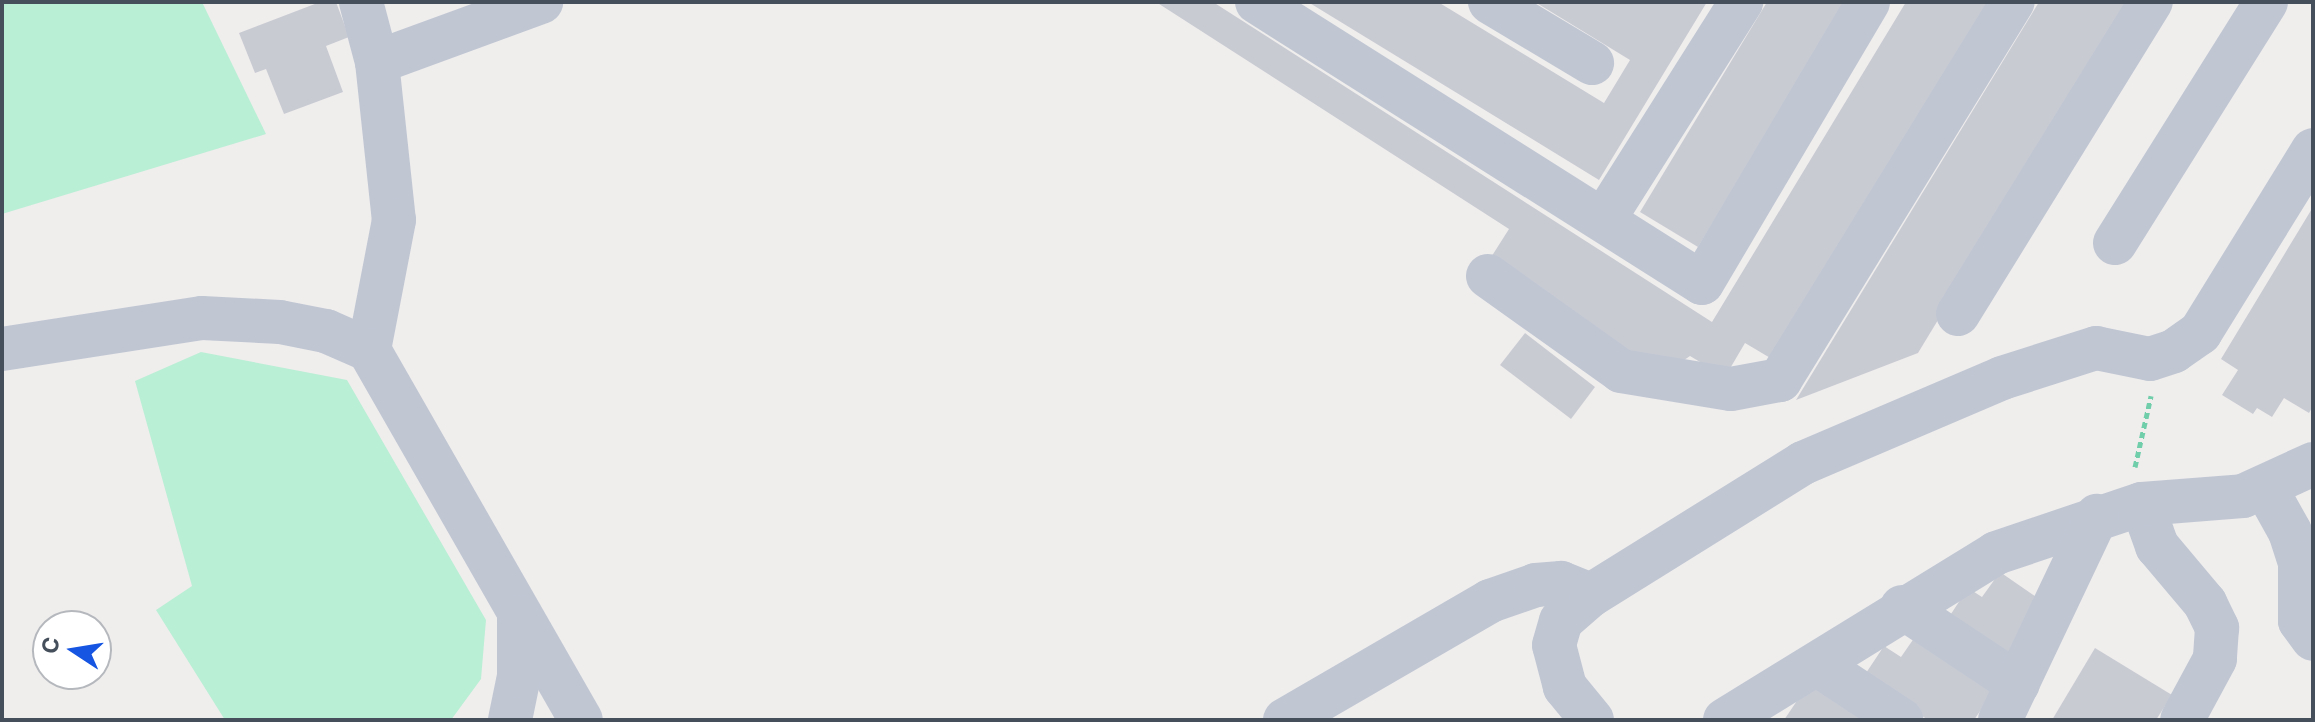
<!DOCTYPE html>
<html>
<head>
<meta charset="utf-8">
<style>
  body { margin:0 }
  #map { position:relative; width:2315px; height:722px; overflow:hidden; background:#f0eded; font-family:Inter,sans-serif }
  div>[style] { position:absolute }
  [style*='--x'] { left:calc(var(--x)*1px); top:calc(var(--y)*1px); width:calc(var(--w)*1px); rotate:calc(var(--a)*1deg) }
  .green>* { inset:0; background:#b9efd5 }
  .building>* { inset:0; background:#c9cbd3 }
  .path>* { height:5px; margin-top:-2.5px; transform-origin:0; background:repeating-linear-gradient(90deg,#71ceab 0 6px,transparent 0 10px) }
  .minor>* { height:44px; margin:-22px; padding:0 22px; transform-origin:22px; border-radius:22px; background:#c0c7d3 }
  span { translate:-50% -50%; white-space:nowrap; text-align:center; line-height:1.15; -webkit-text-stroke:7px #fff; paint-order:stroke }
  .frame { position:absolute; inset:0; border:4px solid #454e5b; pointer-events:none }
  .north { position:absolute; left:32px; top:610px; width:80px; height:80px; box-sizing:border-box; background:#fff; border:2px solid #b5b8bd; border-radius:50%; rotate:282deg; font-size:22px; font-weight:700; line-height:32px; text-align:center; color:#454e5b }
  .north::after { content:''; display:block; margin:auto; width:28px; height:36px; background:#1555e2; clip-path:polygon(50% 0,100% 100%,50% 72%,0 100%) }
</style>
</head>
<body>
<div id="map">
  <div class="green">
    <i style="clip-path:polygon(2px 2px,202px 2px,266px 134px,2px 214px)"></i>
    <i style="clip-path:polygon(201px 352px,347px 380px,486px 620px,481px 679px,451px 720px,225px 720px,156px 610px,192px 586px,135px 381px)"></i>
  </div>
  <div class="building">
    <i style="clip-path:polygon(320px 2px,336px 2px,349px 37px,326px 46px,343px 92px,284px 114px,266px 69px,255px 73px,239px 33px)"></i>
    <i style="clip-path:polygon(1156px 2px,1213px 2px,1712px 322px,1906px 2px,1989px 2px,1772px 359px,1745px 343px,1725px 377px,1690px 356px,1671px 369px,1629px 353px,1488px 262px,1509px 229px)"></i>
    <i style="clip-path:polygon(1308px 2px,1438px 2px,1604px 103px,1630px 60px,1535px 2px,1707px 2px,1599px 180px)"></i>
    <i style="clip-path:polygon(1767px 2px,1847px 2px,1698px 247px,1640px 212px)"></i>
    <i style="clip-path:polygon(2039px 2px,2131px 2px,1918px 353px,1796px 400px)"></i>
    <i style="clip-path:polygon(2313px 207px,2313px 406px,2309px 413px,2284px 398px,2272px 417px,2257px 408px,2253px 414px,2222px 395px,2238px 370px,2221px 359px)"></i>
    <i style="clip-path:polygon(1525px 333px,1595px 387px,1571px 419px,1500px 365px)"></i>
    <i style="clip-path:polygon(2000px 572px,2048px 605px,2011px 659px,1949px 617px,1968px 588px,1982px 597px)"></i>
    <i style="clip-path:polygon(1919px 631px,1998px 685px,1974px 720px,1928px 720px,1864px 676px,1884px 646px,1901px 657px)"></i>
    <i style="clip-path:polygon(2095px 648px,2172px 695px,2156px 720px,2052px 720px)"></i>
    <i style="clip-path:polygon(1811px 680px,1870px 720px,1784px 720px)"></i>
  </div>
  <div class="path">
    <i style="--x:2135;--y:467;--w:73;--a:-77.3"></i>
  </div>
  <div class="minor">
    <i style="--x:361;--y:2;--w:62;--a:75.1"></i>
    <i style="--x:377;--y:62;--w:159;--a:83.9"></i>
    <i style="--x:394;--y:220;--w:132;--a:100.9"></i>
    <i style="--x:1257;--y:2;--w:526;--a:32.27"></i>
    <i style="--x:1702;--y:283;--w:326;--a:-59.4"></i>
    <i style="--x:1490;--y:2;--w:119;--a:30.9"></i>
    <i style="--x:377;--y:62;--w:175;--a:-20.1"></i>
    <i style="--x:1604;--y:219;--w:257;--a:-57.7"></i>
    <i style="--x:2115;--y:243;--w:284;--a:-57.9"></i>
    <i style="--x:1488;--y:276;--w:163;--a:35.5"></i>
    <i style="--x:1621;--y:371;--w:111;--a:9.3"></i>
    <i style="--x:1731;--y:389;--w:50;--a:-10.4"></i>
    <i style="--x:1780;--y:380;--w:444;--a:-58.4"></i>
    <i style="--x:1958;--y:314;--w:367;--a:-58.3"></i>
    <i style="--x:2;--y:349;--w:202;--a:-8.8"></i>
    <i style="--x:202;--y:318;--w:78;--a:2.9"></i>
    <i style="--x:280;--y:322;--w:47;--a:11.1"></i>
    <i style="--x:326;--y:331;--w:47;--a:23.8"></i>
    <i style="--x:369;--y:350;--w:426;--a:60.2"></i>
    <i style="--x:2265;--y:487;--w:51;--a:60.9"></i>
    <i style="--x:2290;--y:532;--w:33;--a:72"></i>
    <i style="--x:2300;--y:563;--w:58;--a:90"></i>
    <i style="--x:2300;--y:621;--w:22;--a:54"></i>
    <i style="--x:2142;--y:504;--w:45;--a:70.3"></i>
    <i style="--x:2157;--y:546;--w:75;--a:49.9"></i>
    <i style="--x:2205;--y:603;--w:28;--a:64"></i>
    <i style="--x:2217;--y:628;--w:31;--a:94"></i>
    <i style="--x:2215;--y:659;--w:69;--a:118.4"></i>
    <i style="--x:1902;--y:607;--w:139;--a:33.6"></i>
    <i style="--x:1818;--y:665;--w:100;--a:33.5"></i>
    <i style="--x:510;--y:720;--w:45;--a:-78.4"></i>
    <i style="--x:519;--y:676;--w:59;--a:-90"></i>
    <i style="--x:1285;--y:720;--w:237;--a:-30.1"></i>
    <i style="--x:1490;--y:601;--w:49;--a:-19.2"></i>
    <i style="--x:1536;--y:585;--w:25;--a:-5"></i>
    <i style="--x:1561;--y:583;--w:32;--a:22"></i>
    <i style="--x:1592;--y:720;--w:43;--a:-129.3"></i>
    <i style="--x:1565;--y:687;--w:43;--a:-104.7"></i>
    <i style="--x:1554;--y:645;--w:25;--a:-74"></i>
    <i style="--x:1561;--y:621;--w:40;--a:-41"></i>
    <i style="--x:1591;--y:595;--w:250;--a:-31.9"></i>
    <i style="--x:1803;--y:463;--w:216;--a:-23.1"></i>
    <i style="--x:2002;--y:378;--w:99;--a:-17.7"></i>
    <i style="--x:2096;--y:348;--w:55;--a:11.5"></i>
    <i style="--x:2150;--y:359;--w:25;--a:-18"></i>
    <i style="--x:2174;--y:351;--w:32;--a:-35"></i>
    <i style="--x:2200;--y:333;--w:215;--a:-58.3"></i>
    <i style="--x:1725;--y:720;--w:318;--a:-31.6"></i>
    <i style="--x:1996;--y:553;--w:154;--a:-18.6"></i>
    <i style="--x:2142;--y:504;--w:101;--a:-4.5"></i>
    <i style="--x:2243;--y:496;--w:77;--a:-24.6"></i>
    <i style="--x:2000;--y:720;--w:226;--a:-64.6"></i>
  </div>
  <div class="frame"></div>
  <div class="north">С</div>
</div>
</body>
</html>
